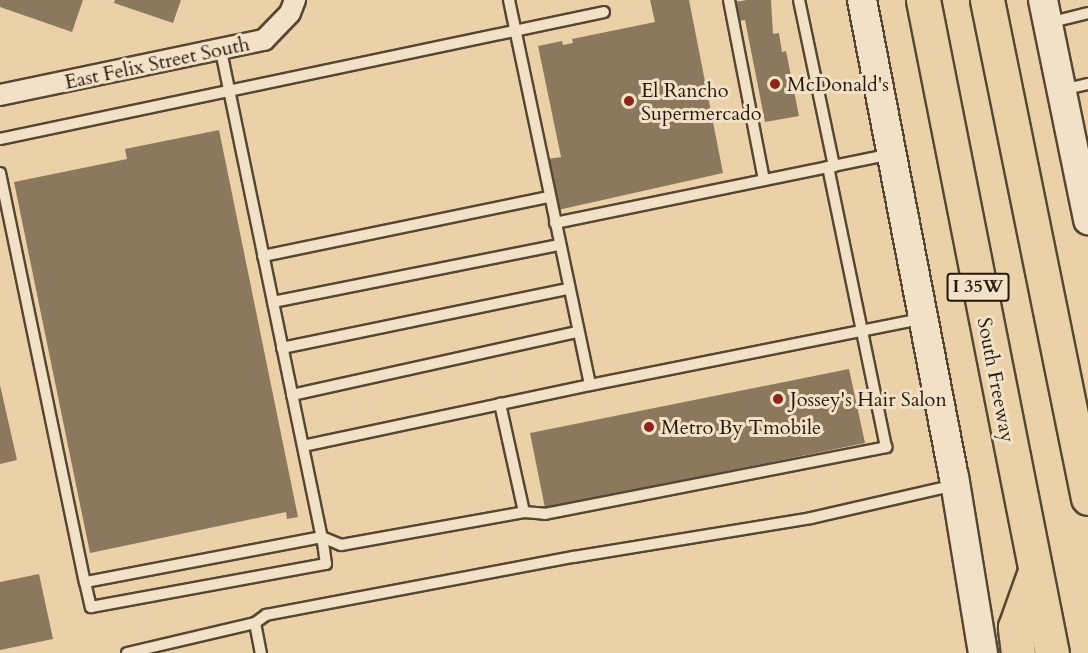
<!DOCTYPE html>
<html>
<head>
<meta charset="utf-8">
<style>
  body { margin:0 }
  #map { position:relative; width:1088px; height:653px; overflow:hidden; background:#ebd1a7; font-family:Cardo,serif }
  div>[style] { position:absolute }
  [style*='--x'] { left:calc(var(--x)*1px); top:calc(var(--y)*1px); width:calc(var(--w)*1px); rotate:calc(var(--a)*1deg) }
  .building>* { inset:0; background:#8c785d }
  .roads { filter:drop-shadow(2px 0 #564633) drop-shadow(-2px 0 #564633) drop-shadow(0 2px #564633) drop-shadow(0 -2px #564633) }
  .service>* { height:10px; margin:-5px; padding:0 5px; transform-origin:5px; border-radius:5px; background:#f2e1c6 }
  .minor>* { height:20px; margin:-10px; padding:0 10px; transform-origin:10px; border-radius:10px; background:#f2e1c6 }
  .secondary>* { height:28px; margin:-14px; padding:0 14px; transform-origin:14px; border-radius:14px; background:#f2e1c6 }
  .motorway>* { height:33px; margin:-16.5px; padding:0 16.5px; transform-origin:16.5px; border-radius:16.5px; background:#ebd1a7 }
  .dots>* { width:16px; height:16px; translate:-50% -50%; box-sizing:border-box; border:3px solid #f2e1c6; border-radius:50% }
  span { translate:-50% -50%; white-space:nowrap; text-align:center; line-height:1.15; -webkit-text-stroke:6px #f2e1c6; paint-order:stroke }
  .shield-label span { padding:2px 4px; background:#f2e1c6; border:2px solid; border-radius:4px; -webkit-text-stroke-width:0 }
  .shield-label { font-size:18px; color:#25180c; font-weight:700 }
  .street-label { font-size:20px; color:#25180c }
  .poi-label { font-size:20px; color:#25180c }
  .left { translate:0 -50%; text-align:left }
</style>
</head>
<body>
<div id="map">
  <div class="building">
    <i style="clip-path:polygon(0 0,83px 0,72px 32px,0 7px)"></i>
    <i style="clip-path:polygon(115px 0,181px 0,173px 23px,114px 3px)"></i>
    <i style="clip-path:polygon(650px 0,689px 0,723px 173px,558px 210px,548px 159px,561px 157px,538px 46px,562px 41px,563px 45px,573px 43px,572px 39px,655px 22px)"></i>
    <i style="clip-path:polygon(747px 0,771px 0,773px 34px,779px 33px,782px 52px,786px 51px,799px 116px,765px 122px,745px 20px,739px 21px,735px 2px)"></i>
    <i style="clip-path:polygon(219px 130px,298px 517px,287px 519px,286px 512px,90px 553px,14px 182px,127px 159px,125px 149px)"></i>
    <i style="clip-path:polygon(849px 369px,865px 443px,545px 508px,530px 433px)"></i>
    <i style="clip-path:polygon(0 385px,17px 460px,0 464px)"></i>
    <i style="clip-path:polygon(39px 574px,53px 639px,0 650px,0 582px)"></i>
  </div>
  <div class="roads">
    <div class="service">
      <i style="--x:509;--y:0;--w:393;--a:78.1"></i>
      <i style="--x:590;--y:385;--w:338;--a:-11.3"></i>
      <i style="--x:729;--y:0;--w:183;--a:79"></i>
      <i style="--x:799;--y:0;--w:170;--a:78.1"></i>
      <i style="--x:1048;--y:23;--w:41;--a:-14"></i>
      <i style="--x:221;--y:51;--w:496;--a:78.3"></i>
      <i style="--x:322;--y:537;--w:21;--a:23"></i>
      <i style="--x:341;--y:545;--w:186;--a:-10.2"></i>
      <i style="--x:524;--y:512;--w:111;--a:-102.5"></i>
      <i style="--x:1062;--y:90;--w:27;--a:-13"></i>
      <i style="--x:0;--y:139;--w:617;--a:-11.87"></i>
      <i style="--x:0;--y:173;--w:418;--a:78.3"></i>
      <i style="--x:85;--y:582;--w:26;--a:77"></i>
      <i style="--x:91;--y:607;--w:239;--a:-10.4"></i>
      <i style="--x:326;--y:564;--w:27;--a:-98"></i>
      <i style="--x:322;--y:537;--w:241;--a:169.2"></i>
      <i style="--x:555;--y:223;--w:343;--a:-11.6"></i>
      <i style="--x:263;--y:256;--w:292;--a:-11.7"></i>
      <i style="--x:273;--y:302;--w:292;--a:-11.3"></i>
      <i style="--x:282;--y:348;--w:292;--a:-11.7"></i>
      <i style="--x:292;--y:395;--w:291;--a:-12.5"></i>
      <i style="--x:303;--y:446;--w:293;--a:-12"></i>
      <i style="--x:524;--y:512;--w:21;--a:5"></i>
      <i style="--x:545;--y:514;--w:348;--a:-11.1"></i>
      <i style="--x:886;--y:447;--w:286;--a:-101.7"></i>
      <i style="--x:255;--y:623;--w:31;--a:79"></i>
      <i style="--x:127;--y:653;--w:131;--a:-13.2"></i>
      <i style="--x:255;--y:623;--w:14;--a:-36"></i>
      <i style="--x:266;--y:615;--w:313;--a:-10.7"></i>
      <i style="--x:574;--y:557;--w:240;--a:-9.3"></i>
      <i style="--x:811;--y:518;--w:148;--a:-12.9"></i>
    </div>
    <div class="minor">
      <i style="--x:0;--y:95;--w:270;--a:-11.8"></i>
      <i style="--x:264;--y:40;--w:37;--a:-46"></i>
      <i style="--x:290;--y:13;--w:14;--a:-69"></i>
    </div>
    <div class="secondary">
      <i style="--x:862;--y:0;--w:485;--a:79.1"></i>
      <i style="--x:954;--y:476;--w:179;--a:80.7"></i>
      <i style="--x:1043;--y:0;--w:225;--a:78.4"></i>
    </div>
    <div class="motorway">
      <i style="--x:923;--y:0;--w:666;--a:78.83"></i>
      <i style="--x:987;--y:0;--w:508;--a:78.54"></i>
      <i style="--x:1018;--y:653;--w:26;--a:-97"></i>
      <i style="--x:1015;--y:627;--w:56;--a:-70.3"></i>
    </div>
  </div>
  <div class="dots">
    <i style="left:775px;top:84px;background:#8f2418"></i>
    <i style="left:629px;top:101px;background:#8f2418"></i>
    <i style="left:778px;top:399px;background:#8f2418"></i>
    <i style="left:649px;top:427px;background:#8f2418"></i>
  </div>
  <div class="shield-label">
    <span style="left:978px;top:287px">I 35W</span>
  </div>
  <div class="street-label">
    <span style="left:157px;top:63px;rotate:-12deg">East Felix Street South</span>
    <span style="left:996px;top:380px;rotate:79deg">South Freeway</span>
  </div>
  <div class="poi-label">
    <span class="left" style="left:787px;top:84px">McDonald's</span>
    <span class="left" style="left:641px;top:102px">El Rancho<br>Supermercado</span>
    <span class="left" style="left:790px;top:399px">Jossey's Hair Salon</span>
    <span class="left" style="left:661px;top:427px">Metro By Tmobile</span>
  </div>
</div>
</body>
</html>
